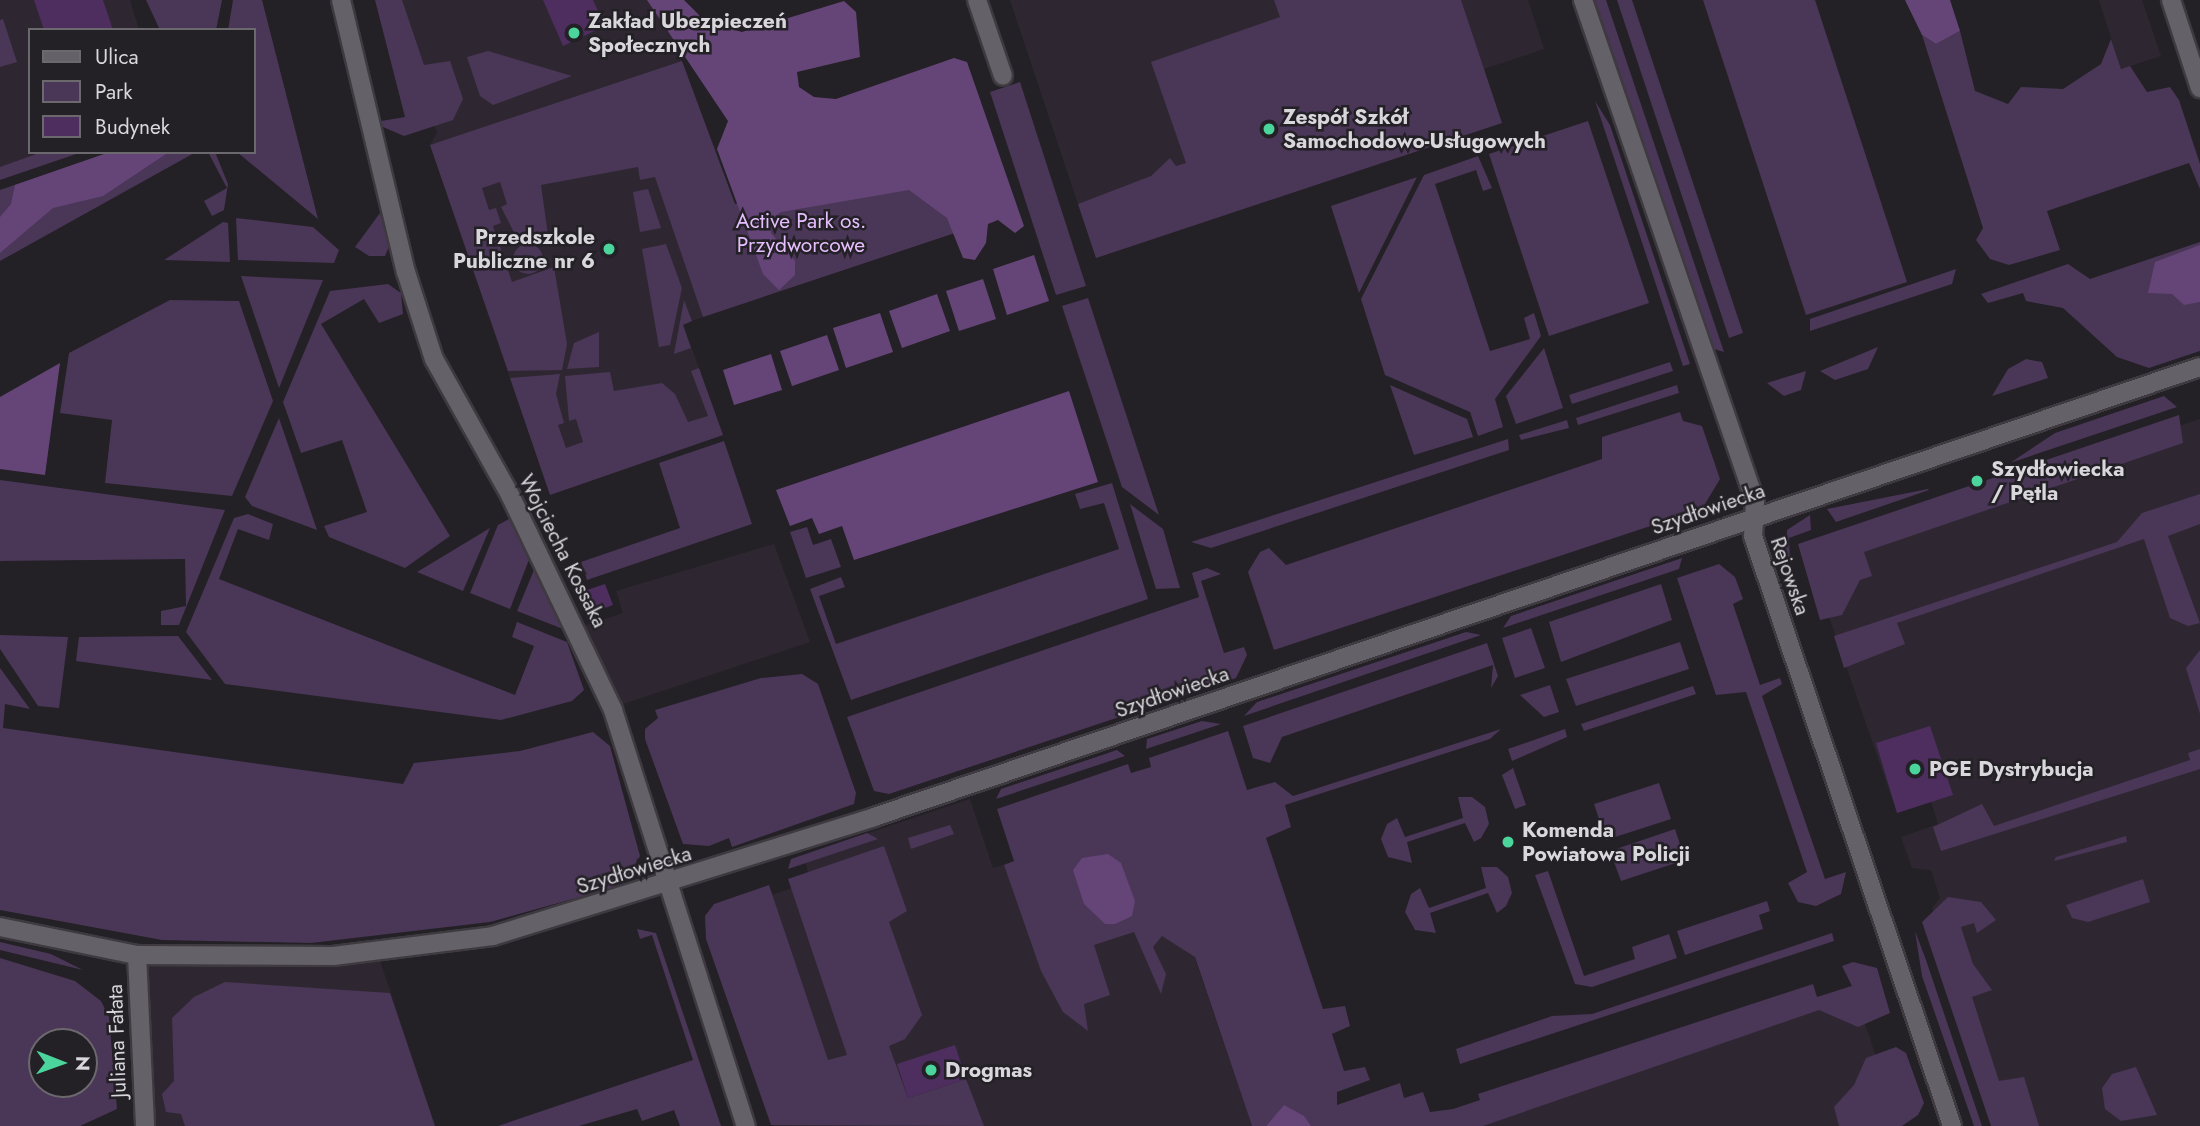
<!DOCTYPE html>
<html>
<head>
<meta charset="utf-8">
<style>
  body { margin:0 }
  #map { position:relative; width:2200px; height:1126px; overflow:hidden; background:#232026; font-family:Jost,sans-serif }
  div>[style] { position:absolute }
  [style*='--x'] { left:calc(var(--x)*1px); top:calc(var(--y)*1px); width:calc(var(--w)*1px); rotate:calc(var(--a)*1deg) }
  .built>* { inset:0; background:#2e2732 }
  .green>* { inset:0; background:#4a3656 }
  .round { border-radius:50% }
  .forest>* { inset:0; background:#654578 }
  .building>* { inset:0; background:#4d2e5f }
  .roads { filter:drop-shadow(2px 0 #3e3a40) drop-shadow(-2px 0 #3e3a40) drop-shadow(0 2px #3e3a40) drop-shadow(0 -2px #3e3a40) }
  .street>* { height:18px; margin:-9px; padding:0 9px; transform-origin:9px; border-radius:9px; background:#656168 }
  .secondary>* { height:18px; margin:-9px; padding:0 9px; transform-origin:9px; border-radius:9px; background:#656168 }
  .dots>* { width:19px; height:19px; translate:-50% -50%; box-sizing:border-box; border:4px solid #232026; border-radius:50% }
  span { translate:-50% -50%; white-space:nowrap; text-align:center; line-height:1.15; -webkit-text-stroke:5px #232026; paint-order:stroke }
  .poi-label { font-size:21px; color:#d9d7db; font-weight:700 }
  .left { translate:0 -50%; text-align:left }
  .right { translate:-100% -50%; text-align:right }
  .park-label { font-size:21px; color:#e5befd }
  .street-label { font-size:21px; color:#d9d7db }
  .legend { position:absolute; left:28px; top:28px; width:228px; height:126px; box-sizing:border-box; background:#232026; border:2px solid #6c696e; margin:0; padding:9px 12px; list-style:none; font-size:21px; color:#d9d7db }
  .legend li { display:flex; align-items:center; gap:14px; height:35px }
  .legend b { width:35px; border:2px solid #6c696e }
  .north { position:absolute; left:28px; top:1028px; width:70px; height:70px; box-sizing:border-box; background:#232026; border:2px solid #6c696e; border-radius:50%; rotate:91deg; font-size:19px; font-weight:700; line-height:28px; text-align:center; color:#d9d7db }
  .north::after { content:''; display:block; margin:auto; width:24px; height:32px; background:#4bd49b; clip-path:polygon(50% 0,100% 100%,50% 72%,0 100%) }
</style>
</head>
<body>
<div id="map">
  <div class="built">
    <i style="clip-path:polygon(0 0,130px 0,139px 30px,30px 30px,30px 152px,70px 152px,0 174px)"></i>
    <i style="clip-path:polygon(391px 0,659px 0,768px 295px,683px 324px,723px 435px,550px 495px,430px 145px,437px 133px)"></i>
    <i style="clip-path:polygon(1010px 0,1528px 0,1544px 49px,1484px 69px,1502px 123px,1096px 258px)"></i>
    <i style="clip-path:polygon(2099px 0,2142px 0,2161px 56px,2121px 69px)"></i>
    <i style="clip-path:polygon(2200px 419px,2200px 1126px,1996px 1126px,1932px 908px,1940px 898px,1931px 870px,1912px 868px,1901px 837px,1938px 824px,1935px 814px,1931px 802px,1897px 813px,1806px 550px)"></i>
    <i style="clip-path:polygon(774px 544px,810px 642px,617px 706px,583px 626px,623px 613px,616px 591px)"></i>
    <i style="clip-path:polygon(970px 799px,993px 868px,1148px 820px,1252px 1126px,774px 1126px,712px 946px,722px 911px,811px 882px,803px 855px)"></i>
    <i style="clip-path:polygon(378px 955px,435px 1126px,150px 1126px,140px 958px)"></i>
    <i style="clip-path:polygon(1852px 985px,1899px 1126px,1467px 1126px)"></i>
  </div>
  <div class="green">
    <i style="clip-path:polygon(146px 0,222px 0,216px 30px,160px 30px)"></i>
    <i style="clip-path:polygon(233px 0,262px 0,318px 219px,237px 152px,254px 152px,254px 30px,228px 30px)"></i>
    <i style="clip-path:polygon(375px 0,402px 0,424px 65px,450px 61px,463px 99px,453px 120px,404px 136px,383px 127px,381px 121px,405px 117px)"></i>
    <i style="clip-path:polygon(1274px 0,1461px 0,1502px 123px,1096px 258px,1078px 204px,1151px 176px,1170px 158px,1176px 166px,1186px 163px,1151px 62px,1280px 17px)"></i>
    <i style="clip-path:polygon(1595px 0,1606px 0,1724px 352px,1714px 349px)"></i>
    <i style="clip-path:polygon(1617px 0,1632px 0,1743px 333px,1729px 338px)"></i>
    <i style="clip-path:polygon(1703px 0,1815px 0,1907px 282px,1806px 315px)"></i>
    <i style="clip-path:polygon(3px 19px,17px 62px,0 67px,0 20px)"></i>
    <i style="clip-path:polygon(1960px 31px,1975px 91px,2008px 104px,2021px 87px,2063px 89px,2101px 64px,2111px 39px,2121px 69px,2130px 66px,2147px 92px,2170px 87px,2179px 100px,2200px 164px,2200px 189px,2189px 163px,2047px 211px,2060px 250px,2009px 265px,1990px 259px,1976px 240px,1983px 228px,1922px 35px,1936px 44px)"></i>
    <i style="clip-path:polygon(488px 51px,572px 76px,493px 105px,480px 96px,467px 57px)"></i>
    <i style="clip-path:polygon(682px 61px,735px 204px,980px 121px,1012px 214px,703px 317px,655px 177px,640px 180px,638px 167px,541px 185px,548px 235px,520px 244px,501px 207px,507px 204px,500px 182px,482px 188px,489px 210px,496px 208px,501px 223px,493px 226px,512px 282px,554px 267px,567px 344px,562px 370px,508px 371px,430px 145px)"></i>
    <i style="clip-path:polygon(1020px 82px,1086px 286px,1056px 295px,990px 92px)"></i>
    <i style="clip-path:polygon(1595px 101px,1610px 125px,1690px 364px,1683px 366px)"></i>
    <i style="clip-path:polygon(1588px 121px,1649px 303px,1549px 336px,1489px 154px)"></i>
    <i style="clip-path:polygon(42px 152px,82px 152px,0 180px,0 167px)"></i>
    <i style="clip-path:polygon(110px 152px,196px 152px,0 261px,0 190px)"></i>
    <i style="clip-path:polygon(208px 152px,215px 152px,228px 184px,224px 210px,212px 216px,204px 201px,227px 188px)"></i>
    <i style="clip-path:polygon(1478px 156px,1492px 188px,1483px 191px,1476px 170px,1435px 184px,1490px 351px,1530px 339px,1524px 318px,1534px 313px,1541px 336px,1495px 399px,1503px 427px,1478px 436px,1470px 412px,1385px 375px,1361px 299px,1424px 175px)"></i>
    <i style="clip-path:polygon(1417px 177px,1359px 293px,1331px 206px)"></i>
    <i style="clip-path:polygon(648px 189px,661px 228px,640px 232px,633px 192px)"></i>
    <i style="clip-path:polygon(380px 213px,389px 247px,385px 256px,369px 256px,355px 247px)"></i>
    <i style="clip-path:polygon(236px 218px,313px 227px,339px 250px,334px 263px,238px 260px)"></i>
    <i style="clip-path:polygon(223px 222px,228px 223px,230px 262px,164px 260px)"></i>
    <i style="clip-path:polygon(2200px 242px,2200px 351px,2149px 368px,2117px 357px,2063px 308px,2026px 301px,2023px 293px,1988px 303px,1981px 294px,2068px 264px,2090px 279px)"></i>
    <i style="clip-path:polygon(666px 244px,682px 288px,670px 345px,659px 347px,642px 249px)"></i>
    <i class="round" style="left:513px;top:244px;width:30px;height:30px"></i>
    <i style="clip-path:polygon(1956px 269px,1952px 284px,1810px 331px,1810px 319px)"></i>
    <i style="clip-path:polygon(241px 276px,323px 280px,279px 388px)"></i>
    <i style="clip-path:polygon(388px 284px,401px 293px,403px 314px,379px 323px,364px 299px,321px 324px,450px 536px,405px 568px,329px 537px,324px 526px,367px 512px,342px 440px,301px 453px,283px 402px,330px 291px)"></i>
    <i style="clip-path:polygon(1088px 298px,1159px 515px,1122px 487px,1062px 306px)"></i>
    <i style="clip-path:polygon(170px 300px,239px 301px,273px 401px,232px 496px,105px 483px,112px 420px,60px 413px,69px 353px)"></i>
    <i style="clip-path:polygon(684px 300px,692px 321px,683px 325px,691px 348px,674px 354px)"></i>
    <i style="clip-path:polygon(599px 332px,599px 367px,567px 369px,574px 343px)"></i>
    <i style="clip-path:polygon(1878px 347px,1868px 369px,1835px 380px,1820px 371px)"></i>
    <i style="clip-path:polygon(1544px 348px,1563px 408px,1516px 424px,1506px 396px)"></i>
    <i style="clip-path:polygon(2026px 359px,2042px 362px,2048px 378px,1992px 396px,2008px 369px)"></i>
    <i style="clip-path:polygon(1670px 362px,1673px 371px,1572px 404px,1569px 395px)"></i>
    <i style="clip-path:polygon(699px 368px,723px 435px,550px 495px,510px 378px,560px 374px,556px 394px,564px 423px,558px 425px,566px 448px,583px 442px,576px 419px,569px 421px,565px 376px,610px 372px,614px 391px,662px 383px,675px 394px,688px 422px,708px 416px,691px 371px)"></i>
    <i style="clip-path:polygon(1806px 371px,1801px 390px,1784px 396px,1767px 383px)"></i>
    <i style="clip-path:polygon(1390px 385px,1467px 419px,1473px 437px,1414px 455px)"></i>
    <i style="clip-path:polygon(1677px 385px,1679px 393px,1578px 425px,1576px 418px)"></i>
    <i style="clip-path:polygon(2164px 396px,2177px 407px,2010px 463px,2055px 433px)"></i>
    <i style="clip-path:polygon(1680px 412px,1683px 421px,1702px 426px,1720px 479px,1702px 509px,1274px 650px,1248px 572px,1260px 552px,1269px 548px,1286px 565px,1602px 459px,1602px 437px)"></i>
    <i style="clip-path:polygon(2179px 415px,2183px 443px,1864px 552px,1872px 576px,1860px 580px,1842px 615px,1820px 620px,1798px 544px)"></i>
    <i style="clip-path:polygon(279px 418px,317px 530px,252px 506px,245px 497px)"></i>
    <i style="clip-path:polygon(1567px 420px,1569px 428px,1521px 440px,1519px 435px)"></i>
    <i style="clip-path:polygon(1508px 439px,1509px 450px,1211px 548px,1191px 542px)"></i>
    <i style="clip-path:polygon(724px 441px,752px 524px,587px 580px,581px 562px,680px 528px,659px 463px)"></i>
    <i style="clip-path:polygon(0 480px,225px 510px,179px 625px,161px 625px,161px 611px,186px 606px,185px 559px,0 561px)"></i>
    <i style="clip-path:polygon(1112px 483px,1148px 599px,851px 700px,810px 589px,841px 577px,845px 587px,819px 596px,836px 644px,1119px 549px,1104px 503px,1080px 509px,1075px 494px)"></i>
    <i style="clip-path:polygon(1929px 490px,1836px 522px,1827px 509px,1928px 489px)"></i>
    <i style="clip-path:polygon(2200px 494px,2200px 524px,2168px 536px,2200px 623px,2188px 626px,2170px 618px,2144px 539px,1897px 623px,1905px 644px,1844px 668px,1834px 636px,2117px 542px,2142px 513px)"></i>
    <i style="clip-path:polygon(1130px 504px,1163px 529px,1180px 588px,1156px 589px)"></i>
    <i style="clip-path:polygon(248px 514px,273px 524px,269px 540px,238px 529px,219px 579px,515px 695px,534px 646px,512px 637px,517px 622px,567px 642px,584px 690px,572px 701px,501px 720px,225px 684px,186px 632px,234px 518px)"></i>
    <i style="clip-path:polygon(1810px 515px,1811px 530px,1789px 538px,1790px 561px,1784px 568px,1787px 530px)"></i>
    <i style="clip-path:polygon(509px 519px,530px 557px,510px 609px,470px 593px,498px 525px)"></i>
    <i style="clip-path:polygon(807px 527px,813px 545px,831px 539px,841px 567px,806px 578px,790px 532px)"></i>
    <i style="clip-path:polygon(490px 528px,463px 591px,417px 572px)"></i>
    <i style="clip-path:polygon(1682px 558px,1679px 569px,1503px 628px,1511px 616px)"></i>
    <i style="clip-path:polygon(1719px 564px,1735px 577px,1743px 599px,1733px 604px,1760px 685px,1780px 678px,1782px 684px,1762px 696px,1825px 879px,1846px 872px,1841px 894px,1816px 906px,1798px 902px,1788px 883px,1807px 872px,1746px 692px,1716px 695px,1677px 578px)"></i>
    <i style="clip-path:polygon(1207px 568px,1221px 574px,1201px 581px,1224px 653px,1244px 647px,1247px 655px,1236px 678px,889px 794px,874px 791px,847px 717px,1199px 597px,1192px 573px)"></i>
    <i style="clip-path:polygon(534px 570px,563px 628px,563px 629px,517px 611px)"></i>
    <i style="clip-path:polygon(1661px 584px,1672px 620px,1561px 662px,1549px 622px)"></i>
    <i style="clip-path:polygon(1531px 628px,1545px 668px,1515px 678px,1502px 638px)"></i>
    <i style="clip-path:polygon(1466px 632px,1481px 635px,1244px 716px,1257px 702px)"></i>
    <i style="clip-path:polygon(0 635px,68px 637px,59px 708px,38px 706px,0 649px)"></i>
    <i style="clip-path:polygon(178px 636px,212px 680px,76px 661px,79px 637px)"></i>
    <i style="clip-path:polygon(1680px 642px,1689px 669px,1576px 706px,1566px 679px)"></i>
    <i style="clip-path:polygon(1487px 643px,1498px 676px,1491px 688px,1493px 665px,1282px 737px,1270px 763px,1253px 758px,1243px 726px)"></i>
    <i style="clip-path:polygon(2200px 650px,2200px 714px,2186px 668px)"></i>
    <i style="clip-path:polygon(0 668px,30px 709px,5px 704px,3px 728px,403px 784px,414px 763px,520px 751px,593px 732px,610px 746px,640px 856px,623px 885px,490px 922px,311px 943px,162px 940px,0 910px)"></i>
    <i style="clip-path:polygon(802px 674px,818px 684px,856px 793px,854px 804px,732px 847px,729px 838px,709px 846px,683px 844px,645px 739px,645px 729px,658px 718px,655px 710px,761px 678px)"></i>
    <i style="clip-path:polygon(1550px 685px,1559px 712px,1544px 717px,1520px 695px)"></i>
    <i style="clip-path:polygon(1693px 686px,1696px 694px,1584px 731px,1581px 724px)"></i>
    <i style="clip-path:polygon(1202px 721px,1221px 724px,1146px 749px,1147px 739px)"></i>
    <i style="clip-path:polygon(1501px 729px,1490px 739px,1285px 805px,1291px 827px,1266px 838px,1323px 1009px,1345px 1006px,1350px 1026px,1332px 1034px,1344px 1071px,1365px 1067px,1370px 1080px,1337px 1092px,1337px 1105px,1400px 1083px,1404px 1098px,1423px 1092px,1430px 1112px,1453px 1109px,1480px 1100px,1478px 1094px,1813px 984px,1817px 997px,1852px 986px,1842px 966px,1853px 962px,1877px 968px,1890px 1013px,1858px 1027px,1819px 1010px,1483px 1126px,1311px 1126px,1284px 1106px,1266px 1126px,1252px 1126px,1195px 957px,1162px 936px,1153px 947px,1166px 974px,1161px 994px,1134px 932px,1094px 945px,1110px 995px,1084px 1004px,1088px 1031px,1063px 1012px,1041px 971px,1004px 865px,1014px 861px,997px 809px,1128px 764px,1131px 773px,1151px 767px,1149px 758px,1228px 731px,1247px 790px,1275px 782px,1293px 796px)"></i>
    <i style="clip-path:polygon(1565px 729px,1567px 737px,1512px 761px,1508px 749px)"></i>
    <i style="clip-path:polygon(2200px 749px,2200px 769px,1941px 851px,1933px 827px,1982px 804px,1994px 826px,2190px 760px,2188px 753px)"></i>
    <i style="clip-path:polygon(1117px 750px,1125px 756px,996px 799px,1001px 789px)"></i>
    <i style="clip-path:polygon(1513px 768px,1526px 805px,1515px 809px,1502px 775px)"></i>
    <i style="clip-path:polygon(1659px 783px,1671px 819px,1606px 840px,1594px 804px)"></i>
    <i style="clip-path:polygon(1458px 797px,1472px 797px,1485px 807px,1489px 824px,1481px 838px,1474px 842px,1465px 823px,1407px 842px,1412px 863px,1388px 857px,1381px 839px,1387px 824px,1397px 818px,1405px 837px,1463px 818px)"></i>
    <i style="clip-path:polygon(950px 825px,954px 834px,911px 849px,908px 838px)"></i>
    <i style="clip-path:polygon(1675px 829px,1685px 860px,1621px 881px,1610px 851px)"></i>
    <i style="clip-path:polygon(867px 833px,878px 839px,788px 869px,791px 859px)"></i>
    <i style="clip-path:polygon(2126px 836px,2127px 842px,2054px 861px,2056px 857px)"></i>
    <i style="clip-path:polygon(884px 846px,907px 911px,889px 922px,922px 1015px,905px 1039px,889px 1046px,908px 1098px,966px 1079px,984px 1126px,771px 1125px,706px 939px,705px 916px,714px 904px,769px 885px,828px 1060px,847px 1055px,788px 879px)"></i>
    <i style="clip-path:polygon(1481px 867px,1497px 867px,1508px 877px,1512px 893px,1506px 906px,1497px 913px,1488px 893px,1430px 913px,1436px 933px,1415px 930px,1405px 912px,1411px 894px,1420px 888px,1429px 908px,1486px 888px)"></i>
    <i style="clip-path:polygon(1548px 871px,1584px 976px,1635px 959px,1632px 947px,1669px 934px,1677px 958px,1592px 987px,1575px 984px,1535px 875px)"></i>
    <i style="clip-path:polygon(2143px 879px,2150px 902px,2088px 922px,2072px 918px,2066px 905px)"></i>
    <i style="clip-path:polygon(1948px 897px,1981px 902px,1996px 920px,1977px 933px,1974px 923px,1961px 927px,1973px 964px,1992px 990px,1972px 997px,1999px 1081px,2024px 1077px,2039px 1126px,1991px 1126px,1922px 922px)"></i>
    <i style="clip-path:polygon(1767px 901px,1770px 911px,1759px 915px,1763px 929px,1685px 955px,1677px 931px)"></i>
    <i style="clip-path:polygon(637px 929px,656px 933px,721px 1126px,680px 1126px,674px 1110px,642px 1121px,637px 1109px,579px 1126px,498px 1126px,693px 1060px,652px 935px,640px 939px)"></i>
    <i style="clip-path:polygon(1915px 931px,1926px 960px,1982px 1126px,1974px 1126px,1922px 976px)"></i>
    <i style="clip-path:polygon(1832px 933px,1834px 941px,1460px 1064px,1456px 1049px,1552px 1016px,1592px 1014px)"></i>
    <i style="clip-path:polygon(0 942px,51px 954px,83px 970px,0 950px)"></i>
    <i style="clip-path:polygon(evenodd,0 958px,75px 981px,101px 1001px,109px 1017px,117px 1109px,80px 1126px,0 1126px,0 958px,42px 1042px,84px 1042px,84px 1084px,42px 1084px,42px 1042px)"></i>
    <i style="clip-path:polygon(225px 982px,390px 993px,435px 1126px,185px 1126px,181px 1114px,166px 1112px,162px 1094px,174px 1081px,172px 1018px,194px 997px)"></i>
    <i style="clip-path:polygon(1896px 1047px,1906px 1053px,1924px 1103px,1918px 1115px,1902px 1126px,1839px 1126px,1834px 1107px,1854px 1085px,1866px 1058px)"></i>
    <i style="clip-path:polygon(2136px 1067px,2157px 1115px,2121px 1121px,2105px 1109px,2102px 1088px,2112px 1074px)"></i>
  </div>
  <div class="forest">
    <i style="clip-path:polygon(647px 0,684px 0,705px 21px,742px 32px,844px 1px,856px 12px,860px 57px,797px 72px,799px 87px,814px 97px,836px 99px,954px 58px,967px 62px,1024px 226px,1015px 233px,998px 220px,988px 224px,986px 243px,975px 260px,963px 258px,947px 218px,909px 190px,781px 212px,770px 220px,771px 233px,795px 261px,795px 275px,779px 290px,763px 274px,717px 149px,728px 121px)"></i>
    <i style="clip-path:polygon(1905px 0,1950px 0,1960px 31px,1936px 44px,1922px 35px)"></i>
    <i style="clip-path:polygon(110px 152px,169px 152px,103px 196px,53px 208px,0 253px,0 217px,11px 204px,15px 185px)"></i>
    <i style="clip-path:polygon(2200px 245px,2200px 302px,2184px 305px,2172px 294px,2148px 293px,2155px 262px)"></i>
    <i style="clip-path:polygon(1034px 255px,1049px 301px,1007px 315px,993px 269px)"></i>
    <i style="clip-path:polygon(983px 279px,996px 319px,959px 331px,946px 291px)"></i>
    <i style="clip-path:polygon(937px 294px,950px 331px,902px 348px,889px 311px)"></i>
    <i style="clip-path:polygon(880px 313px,893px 352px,846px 368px,833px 328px)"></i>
    <i style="clip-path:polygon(827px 335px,839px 370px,792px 386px,780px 351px)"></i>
    <i style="clip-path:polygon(771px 354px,782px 390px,734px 405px,723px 370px)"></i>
    <i style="clip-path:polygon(60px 363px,45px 475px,0 469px,0 397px)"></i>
    <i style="clip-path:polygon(1069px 391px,1098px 482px,854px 560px,842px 526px,819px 534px,812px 518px,790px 526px,776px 490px)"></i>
    <i style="clip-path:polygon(1108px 854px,1121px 863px,1135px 901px,1132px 916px,1115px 924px,1105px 924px,1084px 904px,1073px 870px,1082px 858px)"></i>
    <i style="clip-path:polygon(1284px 1105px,1304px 1116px,1311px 1126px,1266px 1126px)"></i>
  </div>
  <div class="building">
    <i style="clip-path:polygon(34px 0,103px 0,113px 30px,44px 30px)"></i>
    <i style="clip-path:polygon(543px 0,593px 0,605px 26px,563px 46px)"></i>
    <i style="clip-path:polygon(605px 584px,613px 605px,592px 613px,584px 591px)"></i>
    <i style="clip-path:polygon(1930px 726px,1953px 795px,1897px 813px,1876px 743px)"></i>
    <i style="clip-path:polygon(955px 1045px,966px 1079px,908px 1098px,897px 1064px)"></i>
  </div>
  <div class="roads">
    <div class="street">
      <i style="--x:341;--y:0;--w:280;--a:76.6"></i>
      <i style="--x:406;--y:272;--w:91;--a:72.2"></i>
      <i style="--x:434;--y:359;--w:158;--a:60.8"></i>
      <i style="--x:511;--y:497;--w:236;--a:64.4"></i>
      <i style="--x:613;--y:710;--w:437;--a:72.3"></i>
      <i style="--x:977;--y:0;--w:80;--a:71.1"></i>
      <i style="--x:1583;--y:0;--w:530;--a:71.05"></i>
      <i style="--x:1755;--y:501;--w:35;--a:93"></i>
      <i style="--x:1753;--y:536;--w:623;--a:71.36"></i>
      <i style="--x:2171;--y:0;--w:93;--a:71.8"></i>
      <i style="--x:137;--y:955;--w:171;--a:87.3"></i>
    </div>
    <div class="secondary">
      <i style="--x:0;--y:927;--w:140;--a:11.6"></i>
      <i style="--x:137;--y:955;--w:196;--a:0.3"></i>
      <i style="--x:333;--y:956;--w:161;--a:-7.1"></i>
      <i style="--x:493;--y:936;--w:399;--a:-17.3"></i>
      <i style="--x:874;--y:817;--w:1400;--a:-18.75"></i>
    </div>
  </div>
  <div class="dots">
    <i style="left:574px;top:33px;background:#4bd49b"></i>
    <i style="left:1269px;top:129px;background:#4bd49b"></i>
    <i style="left:609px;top:249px;background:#4bd49b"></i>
    <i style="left:1977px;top:481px;background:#4bd49b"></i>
    <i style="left:1915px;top:769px;background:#4bd49b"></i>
    <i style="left:1508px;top:842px;background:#4bd49b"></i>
    <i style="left:931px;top:1070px;background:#4bd49b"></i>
  </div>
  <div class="poi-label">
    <span class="left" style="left:588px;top:33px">Zakład Ubezpieczeń<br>Społecznych</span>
    <span class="left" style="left:1283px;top:129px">Zespół Szkół<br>Samochodowo-Usługowych</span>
    <span class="right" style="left:595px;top:249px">Przedszkole<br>Publiczne nr 6</span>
    <span class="left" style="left:1991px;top:481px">Szydłowiecka<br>/ Pętla</span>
    <span class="left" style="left:1929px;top:769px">PGE Dystrybucja</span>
    <span class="left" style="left:1522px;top:842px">Komenda<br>Powiatowa Policji</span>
    <span class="left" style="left:945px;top:1070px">Drogmas</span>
  </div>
  <div class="park-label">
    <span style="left:801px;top:233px">Active Park os.<br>Przydworcowe</span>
  </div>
  <div class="street-label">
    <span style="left:1708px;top:509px;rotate:-19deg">Szydłowiecka</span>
    <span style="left:563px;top:551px;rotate:63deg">Wojciecha Kossaka</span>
    <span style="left:1790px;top:576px;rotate:71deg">Rejowska</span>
    <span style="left:1172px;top:692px;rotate:-19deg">Szydłowiecka</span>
    <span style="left:634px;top:870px;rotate:-17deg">Szydłowiecka</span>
    <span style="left:117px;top:1041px;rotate:-92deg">Juliana Fałata</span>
  </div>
  <ul class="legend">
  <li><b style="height:9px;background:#656168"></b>Ulica</li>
  <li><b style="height:19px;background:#4a3656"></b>Park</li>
  <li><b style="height:19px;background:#4d2e5f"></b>Budynek</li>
  </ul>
  <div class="north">N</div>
</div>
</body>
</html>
